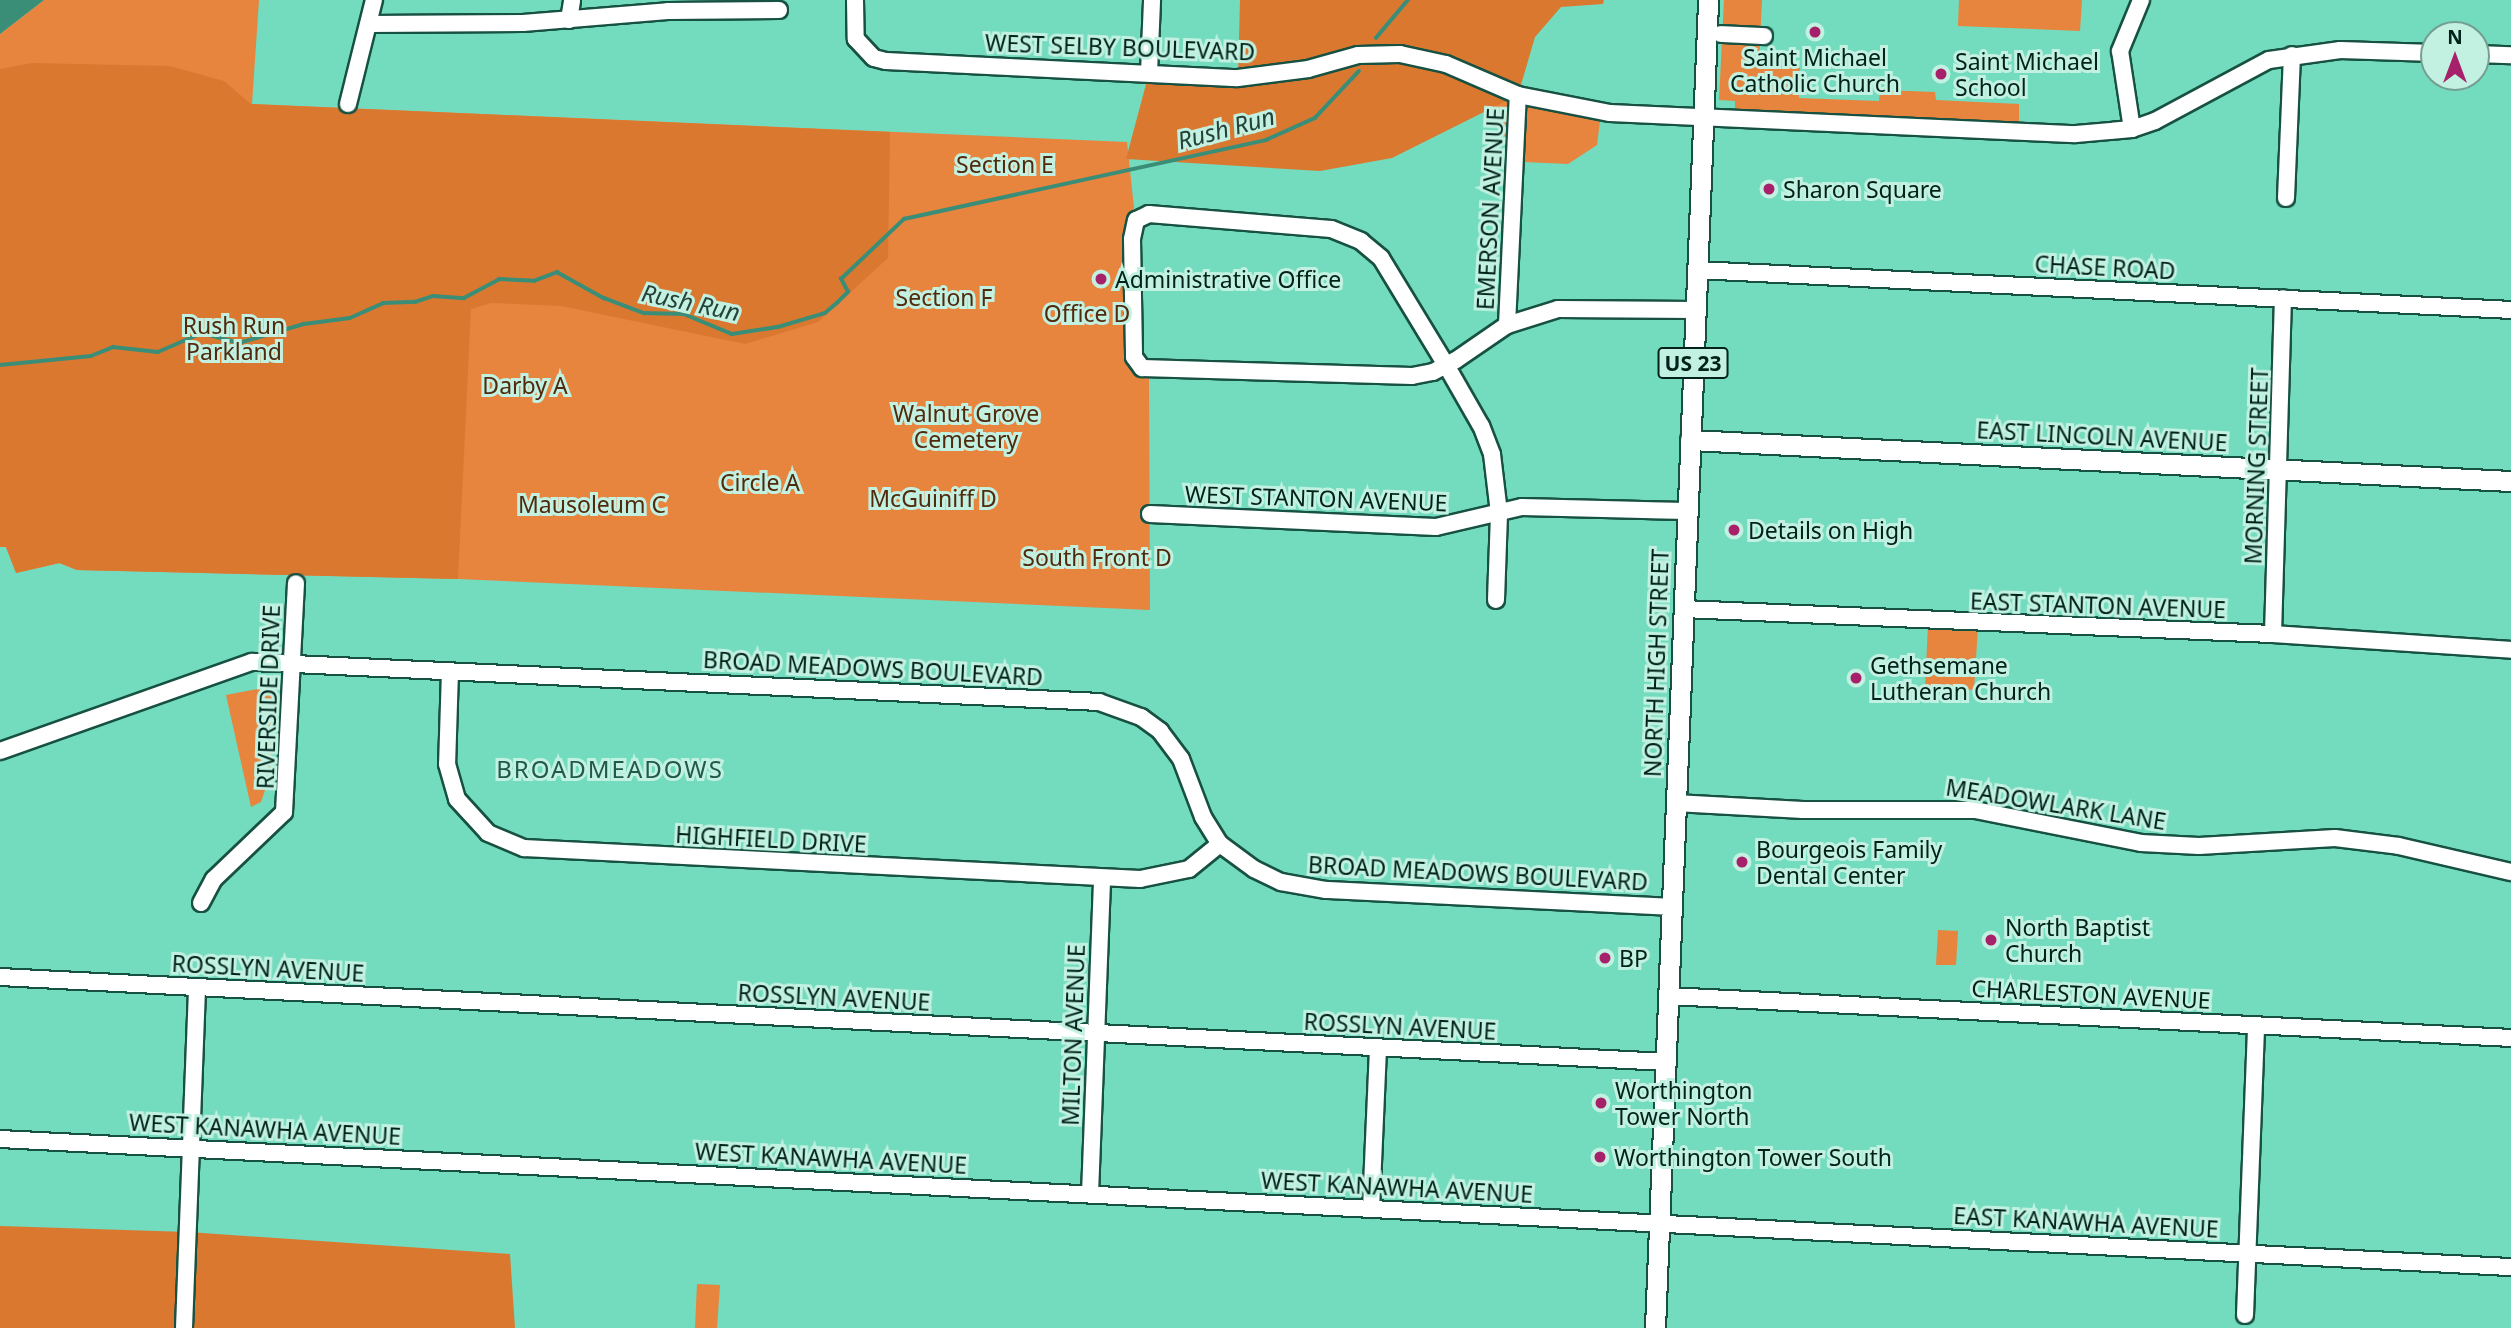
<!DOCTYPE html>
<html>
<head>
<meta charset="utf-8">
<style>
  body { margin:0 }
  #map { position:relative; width:2511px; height:1328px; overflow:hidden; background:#73dbbe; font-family:"Noto Sans",sans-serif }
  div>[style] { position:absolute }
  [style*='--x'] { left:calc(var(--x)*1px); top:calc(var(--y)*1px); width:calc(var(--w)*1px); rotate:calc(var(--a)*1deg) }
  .green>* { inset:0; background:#e7843e }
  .forest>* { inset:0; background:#db7830 }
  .water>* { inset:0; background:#3a8e77 }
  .stream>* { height:3.5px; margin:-1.75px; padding:0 1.75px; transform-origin:1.75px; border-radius:1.75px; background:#3a8e77 }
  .roads { filter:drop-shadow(2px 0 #175142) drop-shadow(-2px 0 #175142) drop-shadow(0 2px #175142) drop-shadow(0 -2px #175142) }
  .minor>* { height:16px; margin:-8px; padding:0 8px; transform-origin:8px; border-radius:8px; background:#fff }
  .major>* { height:19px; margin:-9.5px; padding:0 9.5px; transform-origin:9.5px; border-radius:9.5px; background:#fff }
  .dots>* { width:19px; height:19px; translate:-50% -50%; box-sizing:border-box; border:4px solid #c2f1e1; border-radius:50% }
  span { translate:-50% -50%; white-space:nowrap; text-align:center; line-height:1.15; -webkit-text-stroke:6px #c2f1e1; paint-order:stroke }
  .shield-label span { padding:2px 5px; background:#c2f1e1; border:2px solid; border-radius:5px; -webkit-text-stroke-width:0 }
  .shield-label { font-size:21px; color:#002219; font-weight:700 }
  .street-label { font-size:23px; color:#002219 }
  .poi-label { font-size:23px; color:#002219 }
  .left { translate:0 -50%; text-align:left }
  .park-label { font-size:23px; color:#512a0d }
  .water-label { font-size:24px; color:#264139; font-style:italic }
  .neighbourhood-label { font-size:24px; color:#21594b; letter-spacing:2px }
  .north { position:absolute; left:2420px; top:21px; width:70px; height:70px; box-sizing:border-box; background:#c2f1e1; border:2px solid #749e91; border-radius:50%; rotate:0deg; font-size:19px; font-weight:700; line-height:28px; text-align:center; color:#002219 }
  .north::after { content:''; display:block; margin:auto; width:24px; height:32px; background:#a7216a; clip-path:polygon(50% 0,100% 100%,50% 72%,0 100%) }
</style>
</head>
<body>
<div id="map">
  <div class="green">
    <i style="clip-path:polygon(44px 0,259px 0,252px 104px,1127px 142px,1134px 208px,1128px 219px,1129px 363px,1136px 374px,1149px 377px,1150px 610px,458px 579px,77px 570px,60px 563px,16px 573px,6px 547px,0 547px,0 34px)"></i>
    <i style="clip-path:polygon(1724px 0,1762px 0,1759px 63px,1800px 65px,1799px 98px,1879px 101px,1880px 90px,1935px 92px,1936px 100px,2019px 104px,2019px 125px,1735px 113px,1735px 101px,1719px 100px)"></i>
    <i style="clip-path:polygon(1959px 0,2082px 0,2080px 31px,1958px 26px)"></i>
    <i style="clip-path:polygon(1489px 93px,1600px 121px,1597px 145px,1568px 164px,1524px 162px,1486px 111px)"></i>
    <i style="clip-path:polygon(evenodd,1928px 625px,1978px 627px,1974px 690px,1925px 687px,1928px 625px,1936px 659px,1956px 659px,1956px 675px,1935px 674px,1936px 659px)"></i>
    <i style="clip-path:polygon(273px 686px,270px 776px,261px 802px,251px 807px,226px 695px)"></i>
    <i style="clip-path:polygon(1938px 930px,1958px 931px,1956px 965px,1936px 965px)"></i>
    <i style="clip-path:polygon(697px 1284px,720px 1285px,717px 1328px,695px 1328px)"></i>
  </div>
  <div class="forest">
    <i style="clip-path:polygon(1240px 0,1604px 0,1603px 4px,1561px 7px,1535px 37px,1518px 95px,1392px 158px,1320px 171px,1126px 159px,1149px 73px,1238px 78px)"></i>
    <i style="clip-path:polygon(32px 63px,170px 66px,224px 81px,251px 104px,890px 132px,888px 258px,818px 322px,745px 344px,561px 306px,491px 303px,471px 309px,458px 579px,77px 570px,59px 563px,16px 573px,6px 547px,0 547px,0 69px)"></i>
    <i style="clip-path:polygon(0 1226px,188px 1232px,510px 1254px,515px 1328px,0 1328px)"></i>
  </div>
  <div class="water">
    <i style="clip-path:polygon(0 0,44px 0,0 34px)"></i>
  </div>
  <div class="stream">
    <i style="--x:1376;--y:38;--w:50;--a:-49.9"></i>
    <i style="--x:0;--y:365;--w:91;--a:-5.6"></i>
    <i style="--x:91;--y:356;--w:24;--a:-22"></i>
    <i style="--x:113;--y:347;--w:45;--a:6.3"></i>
    <i style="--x:158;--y:352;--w:48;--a:-23.4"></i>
    <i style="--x:202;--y:333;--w:38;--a:15"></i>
    <i style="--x:239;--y:343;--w:68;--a:-16.3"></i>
    <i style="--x:304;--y:324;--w:46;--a:-7.4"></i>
    <i style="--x:350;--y:318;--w:36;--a:-24"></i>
    <i style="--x:383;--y:303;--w:32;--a:-2"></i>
    <i style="--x:415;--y:302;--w:19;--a:-18"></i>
    <i style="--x:433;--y:296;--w:31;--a:4"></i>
    <i style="--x:464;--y:298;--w:40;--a:-28"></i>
    <i style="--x:499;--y:279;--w:35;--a:3"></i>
    <i style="--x:534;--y:281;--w:25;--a:-21"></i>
    <i style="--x:557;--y:272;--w:54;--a:29"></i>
    <i style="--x:604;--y:298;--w:43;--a:20.6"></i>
    <i style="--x:644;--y:313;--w:40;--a:1.4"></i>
    <i style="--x:684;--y:314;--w:52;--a:22.6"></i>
    <i style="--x:732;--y:334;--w:47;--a:-8.7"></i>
    <i style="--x:778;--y:327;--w:49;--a:-16.6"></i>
    <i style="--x:825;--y:313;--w:16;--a:-40"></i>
    <i style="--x:837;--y:303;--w:16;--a:-45"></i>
    <i style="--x:848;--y:292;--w:15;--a:-118"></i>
    <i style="--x:841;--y:279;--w:87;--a:-43.6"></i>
    <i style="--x:904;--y:219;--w:371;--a:-12.3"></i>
    <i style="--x:1266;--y:140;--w:54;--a:-24.2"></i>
    <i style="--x:1315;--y:118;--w:64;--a:-46.9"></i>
  </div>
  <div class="roads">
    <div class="minor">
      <i style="--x:855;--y:0;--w:39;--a:89"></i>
      <i style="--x:856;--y:39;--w:26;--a:47"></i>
      <i style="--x:874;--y:58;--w:12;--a:14"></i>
      <i style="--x:886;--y:61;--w:352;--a:2.8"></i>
      <i style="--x:1238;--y:78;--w:71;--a:-7.3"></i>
      <i style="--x:1308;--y:69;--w:52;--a:-15.6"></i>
      <i style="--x:1358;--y:55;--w:42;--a:-1.4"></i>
      <i style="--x:1400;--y:54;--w:47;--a:12.3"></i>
      <i style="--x:1446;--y:64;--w:78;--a:23.3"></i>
      <i style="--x:1518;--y:95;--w:94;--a:11.1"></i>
      <i style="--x:1610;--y:113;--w:466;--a:2.6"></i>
      <i style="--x:2076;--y:134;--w:56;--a:-5.1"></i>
      <i style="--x:2132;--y:129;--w:24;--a:-19"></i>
      <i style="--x:2155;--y:121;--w:129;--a:-28.2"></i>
      <i style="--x:2269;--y:60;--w:72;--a:-8"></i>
      <i style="--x:2340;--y:50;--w:94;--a:1.8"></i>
      <i style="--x:569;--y:20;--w:20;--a:-81"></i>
      <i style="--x:369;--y:24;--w:154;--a:-0.4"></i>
      <i style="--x:523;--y:23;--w:145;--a:-4.7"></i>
      <i style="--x:668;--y:11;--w:111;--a:-0.5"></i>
      <i style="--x:1721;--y:34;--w:43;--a:2.7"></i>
      <i style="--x:2476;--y:54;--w:35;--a:2"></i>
      <i style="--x:1149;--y:73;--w:73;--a:-87.6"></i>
      <i style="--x:348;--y:104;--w:107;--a:-76"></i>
      <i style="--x:2132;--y:129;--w:79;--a:-98.7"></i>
      <i style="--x:2120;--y:51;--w:55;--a:-67.6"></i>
      <i style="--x:2286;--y:198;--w:143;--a:-87.6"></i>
      <i style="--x:1697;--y:270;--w:815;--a:2.81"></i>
      <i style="--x:1507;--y:325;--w:230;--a:-87.3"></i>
      <i style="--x:1150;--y:514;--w:286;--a:2.6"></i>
      <i style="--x:1436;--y:527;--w:88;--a:-13.1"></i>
      <i style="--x:1522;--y:507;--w:165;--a:1.4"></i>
      <i style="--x:1496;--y:600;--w:87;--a:-88"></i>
      <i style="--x:1499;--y:513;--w:59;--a:-96.8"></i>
      <i style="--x:1492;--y:454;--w:30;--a:-111"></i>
      <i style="--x:1481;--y:426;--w:70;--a:-119.8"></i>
      <i style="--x:1446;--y:365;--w:125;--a:-121.3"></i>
      <i style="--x:1381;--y:258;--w:26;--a:-140"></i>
      <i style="--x:1361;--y:241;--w:32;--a:-158"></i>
      <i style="--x:1331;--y:229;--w:183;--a:-175.3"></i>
      <i style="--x:1149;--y:214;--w:14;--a:155"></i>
      <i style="--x:1136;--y:220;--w:19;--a:102"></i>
      <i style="--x:1132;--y:239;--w:118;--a:89"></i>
      <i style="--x:1134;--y:357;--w:14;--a:54"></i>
      <i style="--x:1142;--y:368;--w:270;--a:1.7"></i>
      <i style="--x:1412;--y:376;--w:21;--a:-11"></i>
      <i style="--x:1433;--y:372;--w:15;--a:-28"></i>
      <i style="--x:1446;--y:365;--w:11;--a:-27"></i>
      <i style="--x:1456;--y:360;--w:62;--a:-34.5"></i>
      <i style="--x:1507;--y:325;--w:53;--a:-17.4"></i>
      <i style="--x:1558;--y:309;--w:137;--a:0.4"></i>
      <i style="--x:1683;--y:609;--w:591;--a:2.43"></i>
      <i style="--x:2273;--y:634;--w:239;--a:3.8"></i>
      <i style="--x:2273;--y:634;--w:336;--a:-88.3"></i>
      <i style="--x:450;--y:671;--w:93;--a:91.8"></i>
      <i style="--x:447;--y:764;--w:36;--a:74"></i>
      <i style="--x:457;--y:799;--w:46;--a:47.6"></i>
      <i style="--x:488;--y:833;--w:39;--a:23"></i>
      <i style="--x:524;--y:848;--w:617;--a:2.88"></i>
      <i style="--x:1140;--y:879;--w:50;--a:-11.5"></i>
      <i style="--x:1189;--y:869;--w:40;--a:-39"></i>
      <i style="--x:0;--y:751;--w:267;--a:-19.5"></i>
      <i style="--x:252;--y:662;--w:848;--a:2.7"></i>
      <i style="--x:1099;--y:702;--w:45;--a:19.7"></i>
      <i style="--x:1141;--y:717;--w:24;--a:36"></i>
      <i style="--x:1160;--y:731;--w:35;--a:53"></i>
      <i style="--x:1181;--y:759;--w:62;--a:69.2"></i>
      <i style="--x:1203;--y:817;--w:32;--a:58"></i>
      <i style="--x:1220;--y:844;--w:42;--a:36.3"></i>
      <i style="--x:1254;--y:869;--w:30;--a:26"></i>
      <i style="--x:1281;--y:882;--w:46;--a:10.1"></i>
      <i style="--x:1326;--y:890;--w:345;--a:2.8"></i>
      <i style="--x:1675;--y:803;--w:128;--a:3.1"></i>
      <i style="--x:1803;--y:810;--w:172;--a:0"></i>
      <i style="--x:1975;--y:810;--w:169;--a:11.2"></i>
      <i style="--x:2141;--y:843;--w:58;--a:3"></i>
      <i style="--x:2199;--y:846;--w:136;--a:-3.4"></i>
      <i style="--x:2335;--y:838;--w:64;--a:7.1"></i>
      <i style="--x:2399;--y:846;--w:115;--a:13.1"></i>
      <i style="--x:201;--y:903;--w:27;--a:-62"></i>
      <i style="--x:214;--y:879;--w:97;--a:-43.7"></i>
      <i style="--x:284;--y:812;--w:229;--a:-87"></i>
      <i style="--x:0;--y:977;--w:1668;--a:2.92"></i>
      <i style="--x:1668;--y:996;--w:844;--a:2.85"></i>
      <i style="--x:0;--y:1139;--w:2514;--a:2.92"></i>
      <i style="--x:1090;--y:1194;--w:316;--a:-87.8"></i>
      <i style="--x:1371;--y:1209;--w:162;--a:-87.5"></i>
      <i style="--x:2245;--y:1315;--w:290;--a:-87.8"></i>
      <i style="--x:184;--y:1328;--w:341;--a:-87.8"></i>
    </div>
    <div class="major">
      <i style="--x:1690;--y:440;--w:822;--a:2.86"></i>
      <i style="--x:1655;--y:1328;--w:1329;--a:-87.71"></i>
    </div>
  </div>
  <div class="dots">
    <i style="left:1815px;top:32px;background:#a7216a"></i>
    <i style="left:1941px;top:74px;background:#a7216a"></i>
    <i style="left:1769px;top:189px;background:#a7216a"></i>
    <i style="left:1101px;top:279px;background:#a7216a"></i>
    <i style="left:1734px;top:530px;background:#a7216a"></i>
    <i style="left:1856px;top:678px;background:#a7216a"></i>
    <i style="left:1742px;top:862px;background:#a7216a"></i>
    <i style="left:1991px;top:940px;background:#a7216a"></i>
    <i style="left:1605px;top:958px;background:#a7216a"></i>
    <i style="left:1601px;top:1103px;background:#a7216a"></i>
    <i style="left:1600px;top:1157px;background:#a7216a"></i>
  </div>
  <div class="shield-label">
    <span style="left:1693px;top:363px">US 23</span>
  </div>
  <div class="street-label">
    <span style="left:1120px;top:47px;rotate:2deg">WEST SELBY BOULEVARD</span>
    <span style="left:1490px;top:209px;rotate:-87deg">EMERSON AVENUE</span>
    <span style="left:2105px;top:267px;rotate:3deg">CHASE ROAD</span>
    <span style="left:2102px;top:436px;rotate:3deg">EAST LINCOLN AVENUE</span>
    <span style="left:2256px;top:466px;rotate:-88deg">MORNING STREET</span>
    <span style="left:1316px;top:498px;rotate:2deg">WEST STANTON AVENUE</span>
    <span style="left:2098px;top:605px;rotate:2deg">EAST STANTON AVENUE</span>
    <span style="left:1656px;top:663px;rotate:-88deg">NORTH HIGH STREET</span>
    <span style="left:873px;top:668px;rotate:3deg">BROAD MEADOWS BOULEVARD</span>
    <span style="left:268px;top:697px;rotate:-88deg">RIVERSIDE DRIVE</span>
    <span style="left:2056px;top:804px;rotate:9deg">MEADOWLARK LANE</span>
    <span style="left:771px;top:839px;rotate:3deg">HIGHFIELD DRIVE</span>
    <span style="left:1478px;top:873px;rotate:3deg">BROAD MEADOWS BOULEVARD</span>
    <span style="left:268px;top:968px;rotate:3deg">ROSSLYN AVENUE</span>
    <span style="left:2091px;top:994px;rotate:3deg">CHARLESTON AVENUE</span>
    <span style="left:834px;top:997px;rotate:3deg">ROSSLYN AVENUE</span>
    <span style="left:1400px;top:1026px;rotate:3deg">ROSSLYN AVENUE</span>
    <span style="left:1073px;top:1035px;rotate:-88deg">MILTON AVENUE</span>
    <span style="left:265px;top:1129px;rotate:3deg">WEST KANAWHA AVENUE</span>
    <span style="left:831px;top:1158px;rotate:3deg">WEST KANAWHA AVENUE</span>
    <span style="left:1397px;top:1187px;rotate:3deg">WEST KANAWHA AVENUE</span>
    <span style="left:2086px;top:1222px;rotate:3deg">EAST KANAWHA AVENUE</span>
  </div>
  <div class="poi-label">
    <span style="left:1815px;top:70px">Saint Michael<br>Catholic Church</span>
    <span class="left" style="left:1955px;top:74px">Saint Michael<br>School</span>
    <span class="left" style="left:1783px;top:189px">Sharon Square</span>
    <span class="left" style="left:1115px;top:279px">Administrative Office</span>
    <span class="left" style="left:1748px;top:530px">Details on High</span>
    <span class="left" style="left:1870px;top:678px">Gethsemane<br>Lutheran Church</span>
    <span class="left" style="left:1756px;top:862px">Bourgeois Family<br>Dental Center</span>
    <span class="left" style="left:2005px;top:940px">North Baptist<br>Church</span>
    <span class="left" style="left:1619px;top:958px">BP</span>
    <span class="left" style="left:1615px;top:1103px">Worthington<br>Tower North</span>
    <span class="left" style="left:1614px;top:1157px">Worthington Tower South</span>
  </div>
  <div class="park-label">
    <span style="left:1005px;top:164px">Section E</span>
    <span style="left:944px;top:297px">Section F</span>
    <span style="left:1087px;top:313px">Office D</span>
    <span style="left:234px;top:338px">Rush Run<br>Parkland</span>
    <span style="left:525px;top:385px">Darby A</span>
    <span style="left:966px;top:426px">Walnut Grove<br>Cemetery</span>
    <span style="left:760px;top:482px">Circle A</span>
    <span style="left:933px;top:498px">McGuiniff D</span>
    <span style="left:592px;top:504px">Mausoleum C</span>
    <span style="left:1097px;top:557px">South Front D</span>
  </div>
  <div class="water-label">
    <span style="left:1226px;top:128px;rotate:-15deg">Rush Run</span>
    <span style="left:691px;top:302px;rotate:12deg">Rush Run</span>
  </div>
  <div class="neighbourhood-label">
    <span style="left:610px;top:769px">BROADMEADOWS</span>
  </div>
  <div class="north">N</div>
</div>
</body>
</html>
